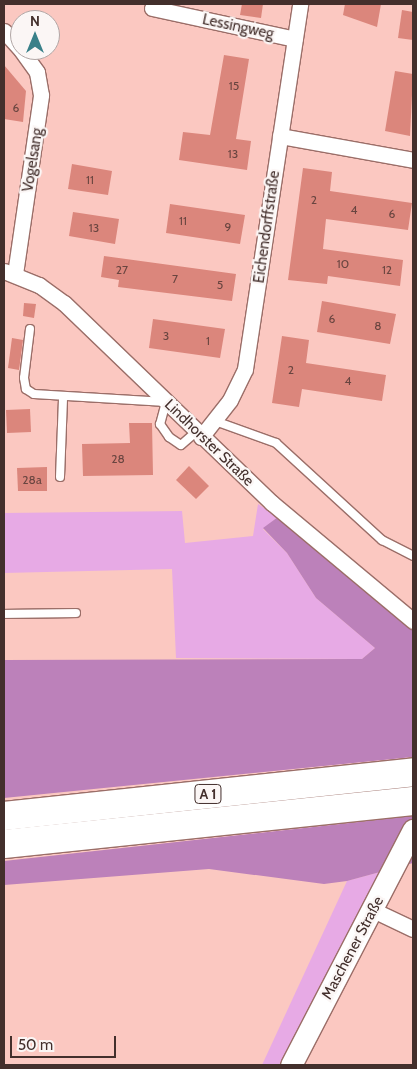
<!DOCTYPE html>
<html>
<head>
<meta charset="utf-8">
<style>
  body { margin:0 }
  #map { position:relative; width:417px; height:1069px; overflow:hidden; background:#fbc8c1; font-family:Cabin,sans-serif }
  div>[style] { position:absolute }
  [style*='--x'] { left:calc(var(--x)*1px); top:calc(var(--y)*1px); width:calc(var(--w)*1px); rotate:calc(var(--a)*1deg) }
  .green>* { inset:0; background:#e7aae5 }
  .forest>* { inset:0; background:#bc81ba }
  .building>* { inset:0; background:#db867c }
  .roads { filter:drop-shadow(1px 0 #9b6e68) drop-shadow(-1px 0 #9b6e68) drop-shadow(0 1px #9b6e68) drop-shadow(0 -1px #9b6e68) }
  .service>* { height:8px; margin:-4px; padding:0 4px; transform-origin:4px; border-radius:4px; background:#fff }
  .minor>* { height:15px; margin:-7.5px; padding:0 7.5px; transform-origin:7.5px; border-radius:7.5px; background:#fff }
  .secondary>* { height:21px; margin:-10.5px; padding:0 10.5px; transform-origin:10.5px; border-radius:10.5px; background:#fff }
  .motorway>* { height:28px; margin:-14px; padding:0 14px; transform-origin:14px; border-radius:14px; background:#fff }
  span { translate:-50% -50%; white-space:nowrap; text-align:center; line-height:1.15; -webkit-text-stroke:4.5px #fbf6f5; paint-order:stroke }
  .number-label { font-size:12px; color:#694540 }
  .number-label span { -webkit-text-stroke-width:0 }
  .shield-label span { padding:1px 4px; background:#fbf6f5; border:1px solid; border-radius:4px; -webkit-text-stroke-width:0 }
  .shield-label { font-size:14px; color:#432f2c; font-weight:700 }
  .street-label { font-size:15px; color:#432f2c }
  .frame { position:absolute; inset:0; border:5px solid #432f2c; pointer-events:none }
  .north { position:absolute; left:10px; top:10px; width:50px; height:50px; box-sizing:border-box; background:#fbf6f5; border:1px solid #b1a6a5; border-radius:50%; rotate:0deg; font-size:14px; font-weight:700; line-height:20px; text-align:center; color:#432f2c }
  .north::after { content:''; display:block; margin:auto; width:18px; height:22px; background:#398089; clip-path:polygon(50% 0,100% 100%,50% 72%,0 100%) }
  .scale { position:absolute; left:10px; top:1036px; width:106px; height:22px; box-sizing:border-box; border:2px solid #432f2c; border-top:0; padding-left:6px; font-size:15px; line-height:18px; white-space:nowrap; color:#432f2c; -webkit-text-stroke:4px #fbf6f5; paint-order:stroke }
</style>
</head>
<body>
<div id="map">
  <div class="green">
    <i style="clip-path:polygon(258px 504px,278px 517px,263px 529px,287px 553px,316px 598px,375px 648px,362px 659px,176px 658px,172px 569px,4px 573px,4px 513px,182px 511px,185px 543px,253px 536px)"></i>
    <i style="clip-path:polygon(380px 872px,279px 1065px,262px 1065px,347px 881px)"></i>
  </div>
  <div class="forest">
    <i style="clip-path:polygon(278px 517px,413px 627px,413px 757px,4px 798px,4px 660px,362px 659px,375px 648px,316px 598px,287px 553px,263px 528px)"></i>
    <i style="clip-path:polygon(413px 816px,413px 863px,347px 881px,324px 884px,209px 869px,4px 885px,4px 861px)"></i>
  </div>
  <div class="building">
    <i style="clip-path:polygon(242px 4px,263px 4px,261px 18px,240px 15px)"></i>
    <i style="clip-path:polygon(345px 4px,381px 4px,377px 27px,343px 15px)"></i>
    <i style="clip-path:polygon(402px 10px,413px 12px,413px 40px,398px 38px)"></i>
    <i style="clip-path:polygon(224px 55px,249px 59px,236px 139px,251px 141px,247px 170px,179px 160px,183px 132px,210px 135px)"></i>
    <i style="clip-path:polygon(4px 65px,26px 91px,23px 122px,4px 119px)"></i>
    <i style="clip-path:polygon(395px 71px,413px 74px,410px 136px,385px 131px)"></i>
    <i style="clip-path:polygon(72px 164px,112px 171px,108px 195px,68px 189px)"></i>
    <i style="clip-path:polygon(303px 168px,332px 172px,330px 191px,412px 203px,408px 230px,326px 219px,323px 249px,403px 260px,400px 286px,328px 276px,327px 284px,288px 280px)"></i>
    <i style="clip-path:polygon(170px 204px,245px 215px,240px 244px,166px 233px)"></i>
    <i style="clip-path:polygon(73px 212px,119px 219px,115px 244px,69px 236px)"></i>
    <i style="clip-path:polygon(104px 256px,236px 274px,232px 301px,118px 287px,119px 280px,101px 277px)"></i>
    <i style="clip-path:polygon(322px 301px,396px 314px,390px 344px,317px 332px)"></i>
    <i style="clip-path:polygon(24px 303px,36px 304px,34px 318px,23px 316px)"></i>
    <i style="clip-path:polygon(153px 319px,225px 329px,220px 358px,149px 348px)"></i>
    <i style="clip-path:polygon(282px 336px,309px 340px,306px 363px,386px 375px,382px 401px,302px 389px,299px 407px,272px 403px)"></i>
    <i style="clip-path:polygon(12px 338px,23px 340px,19px 370px,8px 368px)"></i>
    <i style="clip-path:polygon(30px 409px,31px 432px,7px 433px,6px 410px)"></i>
    <i style="clip-path:polygon(129px 423px,152px 423px,153px 475px,83px 476px,82px 444px,130px 443px)"></i>
    <i style="clip-path:polygon(189px 466px,209px 486px,196px 499px,176px 480px)"></i>
    <i style="clip-path:polygon(47px 467px,47px 491px,18px 491px,17px 468px)"></i>
  </div>
  <div class="roads">
    <div class="service">
      <i style="--x:30;--y:329;--w:49;--a:97"></i>
      <i style="--x:24;--y:378;--w:11;--a:80"></i>
      <i style="--x:26;--y:389;--w:9;--a:32"></i>
      <i style="--x:34;--y:394;--w:132;--a:3.5"></i>
      <i style="--x:166;--y:402;--w:23;--a:105"></i>
      <i style="--x:160;--y:424;--w:16;--a:55"></i>
      <i style="--x:169;--y:437;--w:14;--a:34"></i>
      <i style="--x:181;--y:445;--w:20;--a:-41"></i>
      <i style="--x:215;--y:421;--w:65;--a:19.8"></i>
      <i style="--x:276;--y:443;--w:144;--a:42.5"></i>
      <i style="--x:382;--y:540;--w:35;--a:27"></i>
      <i style="--x:60;--y:477;--w:78;--a:-87.8"></i>
      <i style="--x:4;--y:614;--w:72;--a:-0.8"></i>
    </div>
    <div class="minor">
      <i style="--x:152;--y:8;--w:146;--a:12.2"></i>
      <i style="--x:4;--y:31;--w:24;--a:48"></i>
      <i style="--x:280;--y:136;--w:135;--a:10.2"></i>
      <i style="--x:4;--y:271;--w:38;--a:22"></i>
      <i style="--x:39;--y:285;--w:31;--a:36"></i>
      <i style="--x:64;--y:303;--w:289;--a:43.9"></i>
      <i style="--x:272;--y:503;--w:184;--a:39.9"></i>
      <i style="--x:15;--y:274;--w:181;--a:-81.7"></i>
      <i style="--x:41;--y:95;--w:23;--a:-100"></i>
      <i style="--x:37;--y:72;--w:27;--a:-126"></i>
      <i style="--x:201;--y:437;--w:47;--a:-51.9"></i>
      <i style="--x:230;--y:400;--w:34;--a:-64"></i>
      <i style="--x:245;--y:369;--w:369;--a:-81.4"></i>
      <i style="--x:373;--y:910;--w:44;--a:25.4"></i>
    </div>
    <div class="secondary">
      <i style="--x:291;--y:1065;--w:265;--a:-62.6"></i>
    </div>
    <div class="motorway">
      <i style="--x:4;--y:816;--w:411;--a:-6.1"></i>
      <i style="--x:4;--y:844;--w:411;--a:-6"></i>
    </div>
  </div>
  <div class="number-label">
    <span style="left:234px;top:86px">15</span>
    <span style="left:16px;top:108px">6</span>
    <span style="left:233px;top:154px">13</span>
    <span style="left:90px;top:180px">11</span>
    <span style="left:314px;top:200px">2</span>
    <span style="left:354px;top:210px">4</span>
    <span style="left:392px;top:214px">6</span>
    <span style="left:183px;top:221px">11</span>
    <span style="left:228px;top:227px">9</span>
    <span style="left:94px;top:228px">13</span>
    <span style="left:343px;top:264px">10</span>
    <span style="left:122px;top:270px">27</span>
    <span style="left:387px;top:270px">12</span>
    <span style="left:175px;top:279px">7</span>
    <span style="left:220px;top:285px">5</span>
    <span style="left:332px;top:319px">6</span>
    <span style="left:378px;top:326px">8</span>
    <span style="left:166px;top:336px">3</span>
    <span style="left:208px;top:341px">1</span>
    <span style="left:291px;top:370px">2</span>
    <span style="left:348px;top:381px">4</span>
    <span style="left:118px;top:459px">28</span>
    <span style="left:32px;top:480px">28a</span>
  </div>
  <div class="shield-label">
    <span style="left:208px;top:794px">A 1</span>
  </div>
  <div class="street-label">
    <span style="left:238px;top:27px;rotate:12deg">Lessingweg</span>
    <span style="left:33px;top:160px;rotate:-81deg">Vogelsang</span>
    <span style="left:267px;top:227px;rotate:-82deg">Eichendorffstraße</span>
    <span style="left:209px;top:443px;rotate:44deg">Lindhorster Straße</span>
    <span style="left:353px;top:948px;rotate:-62deg">Maschener Straße</span>
  </div>
  <div class="frame"></div>
  <div class="north">N</div>
  <div class="scale">50 m</div>
</div>
</body>
</html>
